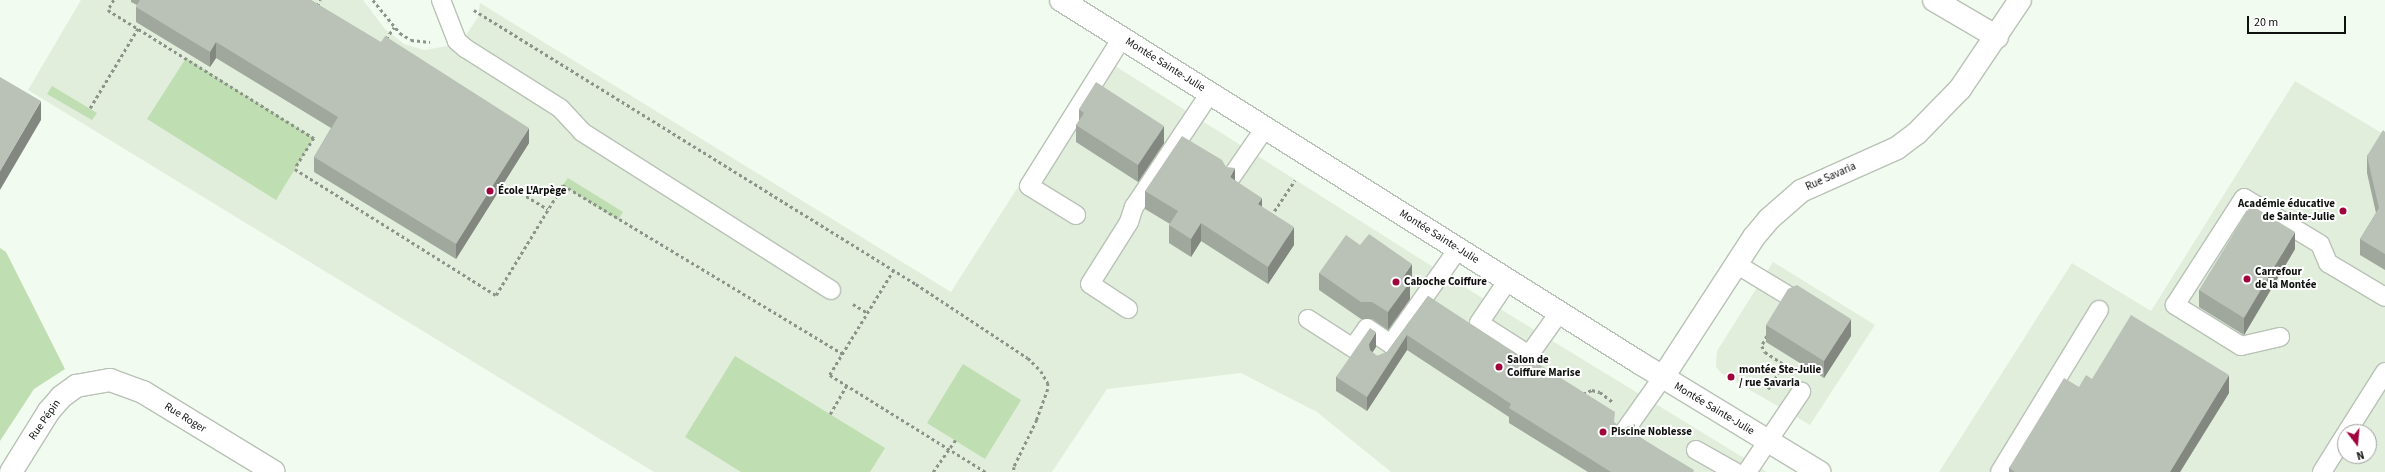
<!DOCTYPE html>
<html>
<head>
<meta charset="utf-8">
<style>
  body { margin:0 }
  #map { position:relative; width:2385px; height:472px; overflow:hidden; background:#f2fbef; font-family:"Source Sans 3",sans-serif }
  div>[style] { position:absolute }
  [style*='--x'] { left:calc(var(--x)*1px); top:calc(var(--y)*1px); width:calc(var(--w)*1px); rotate:calc(var(--a)*1deg) }
  .built>* { inset:0; background:#e1eedc }
  .green>* { inset:0; background:#bfdeb1 }
  .path>* { height:2.5px; margin-top:-1.25px; transform-origin:0; background:repeating-linear-gradient(90deg,#8d938a 0 3px,transparent 0 6px) }
  .roads { filter:drop-shadow(1px 0 #b9c2b6) drop-shadow(-1px 0 #b9c2b6) drop-shadow(0 1px #b9c2b6) drop-shadow(0 -1px #b9c2b6) }
  .lane>* { height:18px; margin:-9px; padding:0 9px; transform-origin:9px; border-radius:9px; background:#fff }
  .street>* { height:22px; margin:-11px; padding:0 11px; transform-origin:11px; border-radius:11px; background:#fff }
  .secondary>* { height:22px; margin:-11px; padding:0 11px; transform-origin:11px; border-radius:11px; background:#fff }
  .wall>* { inset:0; background:#a0a79d }
  .shaded-wall>* { inset:0; background:#828880 }
  .building>* { inset:0; background:#bac2b7 }
  .dots>* { width:11px; height:11px; translate:-50% -50%; box-sizing:border-box; border:2px solid #fff; border-radius:50% }
  span { translate:-50% -50%; white-space:nowrap; text-align:center; line-height:1.15; -webkit-text-stroke:4px #fff; paint-order:stroke }
  .street-label { font-size:11px; color:#0e110d }
  .poi-label { font-size:11px; color:#0e110d; font-weight:700 }
  .left { translate:0 -50%; text-align:left }
  .right { translate:-100% -50%; text-align:right }
  .north { position:absolute; left:2337px; top:424px; width:40px; height:40px; box-sizing:border-box; background:#fff; border:1px solid #9fa09e; border-radius:50%; rotate:164deg; font-size:11px; font-weight:700; line-height:16px; text-align:center; color:#0e110d }
  .north::after { content:''; display:block; margin:auto; width:14px; height:18px; background:#a1023c; clip-path:polygon(50% 0,100% 100%,50% 72%,0 100%) }
  .scale { position:absolute; left:2247px; top:16px; width:99px; height:18px; box-sizing:border-box; border:2px solid #0e110d; border-top:0; padding-left:5px; font-size:12px; line-height:14px; white-space:nowrap; color:#0e110d; -webkit-text-stroke:3px #fff; paint-order:stroke }
</style>
</head>
<body>
<div id="map">
  <div class="built">
    <i style="clip-path:polygon(81px 0,363px 0,385px 29px,404px 44px,424px 50px,448px 46px,466px 35px,478px 17px,480px 3px,951px 292px,1101px 57px,1479px 296px,1767px 472px,1391px 472px,1317px 412px,1241px 373px,1107px 389px,1052px 472px,654px 472px,28px 90px)"></i>
    <i style="clip-path:polygon(evenodd,2295px 81px,2385px 135px,2385px 472px,1939px 472px,2072px 263px,2151px 311px,2295px 81px,2345px 432px,2369px 432px,2369px 456px,2345px 456px,2345px 432px)"></i>
    <i style="clip-path:polygon(1773px 262px,1875px 325px,1810px 425px,1721px 373px,1716px 367px,1717px 351px)"></i>
  </div>
  <div class="green">
    <i style="clip-path:polygon(186px 58px,314px 138px,276px 200px,147px 119px)"></i>
    <i style="clip-path:polygon(52px 86px,97px 113px,92px 120px,47px 94px)"></i>
    <i style="clip-path:polygon(568px 178px,623px 212px,618px 220px,563px 185px)"></i>
    <i style="clip-path:polygon(0 248px,6px 252px,65px 369px,34px 389px,0 441px)"></i>
    <i style="clip-path:polygon(735px 356px,885px 448px,870px 472px,741px 472px,685px 437px)"></i>
    <i style="clip-path:polygon(963px 364px,1021px 400px,985px 459px,927px 423px)"></i>
  </div>
  <div class="path">
    <i style="--x:114;--y:0;--w:12;--a:121"></i>
    <i style="--x:108;--y:10;--w:243;--a:31.9"></i>
    <i style="--x:314;--y:138;--w:36;--a:122"></i>
    <i style="--x:295;--y:169;--w:237;--a:32.1"></i>
    <i style="--x:496;--y:295;--w:129;--a:-58.7"></i>
    <i style="--x:563;--y:185;--w:327;--a:31.1"></i>
    <i style="--x:373;--y:0;--w:43;--a:50.7"></i>
    <i style="--x:400;--y:33;--w:13;--a:32"></i>
    <i style="--x:411;--y:40;--w:19;--a:6"></i>
    <i style="--x:317;--y:6;--w:7;--a:-63"></i>
    <i style="--x:474;--y:10;--w:520;--a:31.8"></i>
    <i style="--x:916;--y:284;--w:134;--a:33.5"></i>
    <i style="--x:1028;--y:358;--w:18;--a:45"></i>
    <i style="--x:1041;--y:371;--w:14;--a:60"></i>
    <i style="--x:1048;--y:383;--w:6;--a:90"></i>
    <i style="--x:1048;--y:389;--w:33;--a:110"></i>
    <i style="--x:1037;--y:420;--w:52;--a:116.1"></i>
    <i style="--x:1014;--y:467;--w:5;--a:90"></i>
    <i style="--x:386;--y:39;--w:14;--a:-56"></i>
    <i style="--x:90;--y:108;--w:93;--a:-59"></i>
    <i style="--x:516;--y:190;--w:37;--a:31"></i>
    <i style="--x:1271;--y:216;--w:43;--a:-56.3"></i>
    <i style="--x:894;--y:270;--w:123;--a:121.4"></i>
    <i style="--x:830;--y:375;--w:184;--a:31.9"></i>
    <i style="--x:853;--y:304;--w:17;--a:31"></i>
    <i style="--x:1767;--y:336;--w:11;--a:117"></i>
    <i style="--x:1762;--y:346;--w:7;--a:63"></i>
    <i style="--x:1765;--y:352;--w:31;--a:33"></i>
    <i style="--x:1768;--y:389;--w:29;--a:-56"></i>
    <i style="--x:1583;--y:394;--w:10;--a:-24"></i>
    <i style="--x:1592;--y:390;--w:8;--a:14"></i>
    <i style="--x:1600;--y:392;--w:16;--a:38"></i>
    <i style="--x:830;--y:414;--w:32;--a:-60"></i>
    <i style="--x:933;--y:472;--w:39;--a:-55"></i>
  </div>
  <div class="roads">
    <div class="lane">
      <i style="--x:441;--y:0;--w:44;--a:68.7"></i>
      <i style="--x:457;--y:41;--w:11;--a:41"></i>
      <i style="--x:465;--y:48;--w:112;--a:32.3"></i>
      <i style="--x:560;--y:108;--w:33;--a:47"></i>
      <i style="--x:582;--y:132;--w:295;--a:32.4"></i>
      <i style="--x:1232;--y:176;--w:58;--a:-55.5"></i>
      <i style="--x:1076;--y:215;--w:55;--a:-148.3"></i>
      <i style="--x:1029;--y:186;--w:175;--a:-57.9"></i>
      <i style="--x:1736;--y:264;--w:62;--a:31.1"></i>
      <i style="--x:1508;--y:280;--w:52;--a:124"></i>
      <i style="--x:1479;--y:323;--w:59;--a:32.6"></i>
      <i style="--x:1529;--y:355;--w:52;--a:-54.5"></i>
      <i style="--x:1128;--y:309;--w:45;--a:-146.7"></i>
      <i style="--x:1090;--y:284;--w:73;--a:-57.8"></i>
      <i style="--x:1129;--y:222;--w:16;--a:-72"></i>
      <i style="--x:1134;--y:207;--w:137;--a:-56.3"></i>
      <i style="--x:1308;--y:319;--w:54;--a:32.8"></i>
      <i style="--x:1353;--y:348;--w:24;--a:-55"></i>
      <i style="--x:1367;--y:328;--w:29;--a:34"></i>
      <i style="--x:1391;--y:344;--w:116;--a:-54.8"></i>
      <i style="--x:2280;--y:337;--w:40;--a:167"></i>
      <i style="--x:2241;--y:346;--w:78;--a:-148.2"></i>
      <i style="--x:2175;--y:305;--w:127;--a:-57.2"></i>
      <i style="--x:2244;--y:198;--w:89;--a:31.2"></i>
      <i style="--x:2320;--y:244;--w:21;--a:67"></i>
      <i style="--x:2328;--y:263;--w:66;--a:30.8"></i>
      <i style="--x:1624;--y:432;--w:67;--a:-54.7"></i>
      <i style="--x:2347;--y:432;--w:71;--a:-57.7"></i>
      <i style="--x:1696;--y:450;--w:45;--a:29.4"></i>
      <i style="--x:1747;--y:472;--w:97;--a:-56"></i>
      <i style="--x:2000;--y:472;--w:190;--a:-58.6"></i>
      <i style="--x:2322;--y:472;--w:44;--a:-58.1"></i>
    </div>
    <div class="street">
      <i style="--x:1934;--y:0;--w:73;--a:30.4"></i>
      <i style="--x:1663;--y:377;--w:167;--a:-57"></i>
      <i style="--x:1754;--y:237;--w:23;--a:-50"></i>
      <i style="--x:1769;--y:219;--w:43;--a:-41.2"></i>
      <i style="--x:1801;--y:191;--w:105;--a:-24.1"></i>
      <i style="--x:1897;--y:148;--w:25;--a:-37"></i>
      <i style="--x:1917;--y:133;--w:62;--a:-45.7"></i>
      <i style="--x:1960;--y:89;--w:107;--a:-56"></i>
      <i style="--x:11;--y:472;--w:72;--a:-58.1"></i>
      <i style="--x:49;--y:411;--w:18;--a:-49"></i>
      <i style="--x:61;--y:397;--w:19;--a:-36"></i>
      <i style="--x:76;--y:386;--w:35;--a:-10"></i>
      <i style="--x:110;--y:380;--w:35;--a:20"></i>
      <i style="--x:143;--y:392;--w:153;--a:31.4"></i>
    </div>
    <div class="secondary">
      <i style="--x:1061;--y:0;--w:683;--a:32.09"></i>
      <i style="--x:1640;--y:363;--w:210;--a:31.3"></i>
    </div>
  </div>
  <div class="wall">
    <i style="clip-path:polygon(131px 0,311px 0,529px 143px,456px 259px,314px 172px,314px 157px,331px 128px,216px 58px,210px 67px,136px 22px,136px 7px,137px 5px,131px 2px)"></i>
    <i style="clip-path:polygon(1079px 109px,1164px 143px,1138px 182px,1076px 142px,1076px 125px,1079px 121px)"></i>
    <i style="clip-path:polygon(2385px 132px,2385px 270px,2360px 255px,2360px 239px,2376px 213px,2367px 173px,2367px 156px)"></i>
    <i style="clip-path:polygon(1235px 180px,1262px 207px,1294px 245px,1268px 284px,1201px 241px,1191px 257px,1169px 243px,1169px 225px,1170px 224px,1145px 209px,1145px 191px)"></i>
    <i style="clip-path:polygon(2295px 249px,2244px 335px,2199px 307px,2199px 290px)"></i>
    <i style="clip-path:polygon(1319px 273px,1412px 282px,1410px 284px,1410px 299px,1388px 330px,1372px 319px,1361px 319px,1319px 290px)"></i>
    <i style="clip-path:polygon(1428px 296px,1615px 423px,1618px 426px,1635px 434px,1694px 472px,1588px 472px,1509px 423px,1509px 417px,1407px 350px,1367px 411px,1336px 391px,1336px 377px,1376px 347px,1372px 352px,1377px 356px,1387px 352px)"></i>
    <i style="clip-path:polygon(1766px 325px,1851px 336px,1824px 378px,1766px 342px)"></i>
    <i style="clip-path:polygon(2092px 379px,2229px 393px,2180px 472px,2009px 472px,2009px 468px,2079px 387px)"></i>
  </div>
  <div class="shaded-wall">
    <i style="clip-path:polygon(216px 42px,216px 58px,210px 67px,210px 52px)"></i>
    <i style="clip-path:polygon(41px 101px,41px 120px,0 190px,0 171px)"></i>
    <i style="clip-path:polygon(1164px 126px,1164px 143px,1138px 182px,1138px 165px)"></i>
    <i style="clip-path:polygon(529px 128px,529px 143px,456px 259px,456px 244px)"></i>
    <i style="clip-path:polygon(1235px 168px,1235px 186px,1230px 177px)"></i>
    <i style="clip-path:polygon(1262px 198px,1262px 215px,1258px 204px)"></i>
    <i style="clip-path:polygon(1201px 223px,1201px 241px,1191px 257px,1191px 239px)"></i>
    <i style="clip-path:polygon(1294px 227px,1294px 245px,1268px 284px,1268px 267px)"></i>
    <i style="clip-path:polygon(2295px 232px,2295px 249px,2244px 335px,2244px 318px)"></i>
    <i style="clip-path:polygon(1412px 264px,1412px 282px,1410px 284px,1410px 299px,1388px 330px,1388px 312px,1403px 277px)"></i>
    <i style="clip-path:polygon(1851px 319px,1851px 336px,1824px 378px,1824px 361px)"></i>
    <i style="clip-path:polygon(1376px 332px,1376px 347px,1369px 358px,1369px 344px)"></i>
    <i style="clip-path:polygon(1407px 335px,1407px 350px,1367px 411px,1367px 397px)"></i>
    <i style="clip-path:polygon(2229px 375px,2229px 393px,2180px 472px,2170px 472px)"></i>
    <i style="clip-path:polygon(1635px 424px,1635px 439px,1631px 432px)"></i>
  </div>
  <div class="building">
    <i style="clip-path:polygon(140px 0,311px 0,381px 42px,385px 36px,529px 128px,456px 244px,314px 157px,338px 117px,216px 42px,210px 52px,136px 7px)"></i>
    <i style="clip-path:polygon(0 77px,41px 101px,0 171px)"></i>
    <i style="clip-path:polygon(1096px 82px,1164px 126px,1138px 165px,1076px 125px,1084px 113px,1079px 109px)"></i>
    <i style="clip-path:polygon(2383px 130px,2385px 132px,2385px 254px,2360px 239px,2379px 208px,2367px 156px)"></i>
    <i style="clip-path:polygon(1182px 136px,1222px 160px,1226px 167px,1235px 168px,1230px 177px,1262px 198px,1258px 204px,1294px 227px,1268px 267px,1201px 223px,1191px 239px,1169px 225px,1178px 211px,1145px 191px)"></i>
    <i style="clip-path:polygon(2251px 205px,2295px 232px,2244px 318px,2199px 290px)"></i>
    <i style="clip-path:polygon(1369px 234px,1412px 264px,1403px 277px,1410px 282px,1388px 312px,1372px 302px,1361px 302px,1319px 273px,1346px 235px,1360px 245px)"></i>
    <i style="clip-path:polygon(1797px 285px,1851px 319px,1824px 361px,1766px 325px,1788px 289px)"></i>
    <i style="clip-path:polygon(1428px 296px,1508px 348px,1536px 366px,1537px 363px,1615px 412px,1614px 422px,1618px 426px,1623px 428px,1635px 424px,1631px 432px,1694px 470px,1693px 472px,1611px 472px,1509px 408px,1511px 404px,1407px 335px,1367px 397px,1336px 377px,1370px 328px,1376px 332px,1369px 344px,1370px 350px,1377px 356px,1387px 352px)"></i>
    <i style="clip-path:polygon(2131px 315px,2229px 375px,2170px 472px,2015px 472px,2009px 468px,2064px 378px,2079px 387px,2086px 375px,2092px 379px)"></i>
  </div>
  <div class="dots">
    <i style="left:490px;top:191px;background:#a1023c"></i>
    <i style="left:2343px;top:211px;background:#a1023c"></i>
    <i style="left:2247px;top:279px;background:#a1023c"></i>
    <i style="left:1396px;top:282px;background:#a1023c"></i>
    <i style="left:1499px;top:367px;background:#a1023c"></i>
    <i style="left:1731px;top:377px;background:#a1023c"></i>
    <i style="left:1603px;top:432px;background:#a1023c"></i>
  </div>
  <div class="street-label">
    <span style="left:1165px;top:65px;rotate:32deg">Montée Sainte-Julie</span>
    <span style="left:1831px;top:177px;rotate:-24deg">Rue Savaria</span>
    <span style="left:1439px;top:237px;rotate:32deg">Montée Sainte-Julie</span>
    <span style="left:1714px;top:409px;rotate:31deg">Montée Sainte-Julie</span>
    <span style="left:185px;top:418px;rotate:32deg">Rue Roger</span>
    <span style="left:45px;top:420px;rotate:-55deg">Rue Pépin</span>
  </div>
  <div class="poi-label">
    <span class="left" style="left:498px;top:191px">École L'Arpège</span>
    <span class="right" style="left:2335px;top:211px">Académie éducative<br>de Sainte-Julie</span>
    <span class="left" style="left:2255px;top:279px">Carrefour<br>de la Montée</span>
    <span class="left" style="left:1404px;top:282px">Caboche Coiffure</span>
    <span class="left" style="left:1507px;top:367px">Salon de<br>Coiffure Marise</span>
    <span class="left" style="left:1739px;top:377px">montée Ste-Julie<br>/ rue Savaria</span>
    <span class="left" style="left:1611px;top:432px">Piscine Noblesse</span>
  </div>
  <div class="north">N</div>
  <div class="scale">20 m</div>
</div>
</body>
</html>
